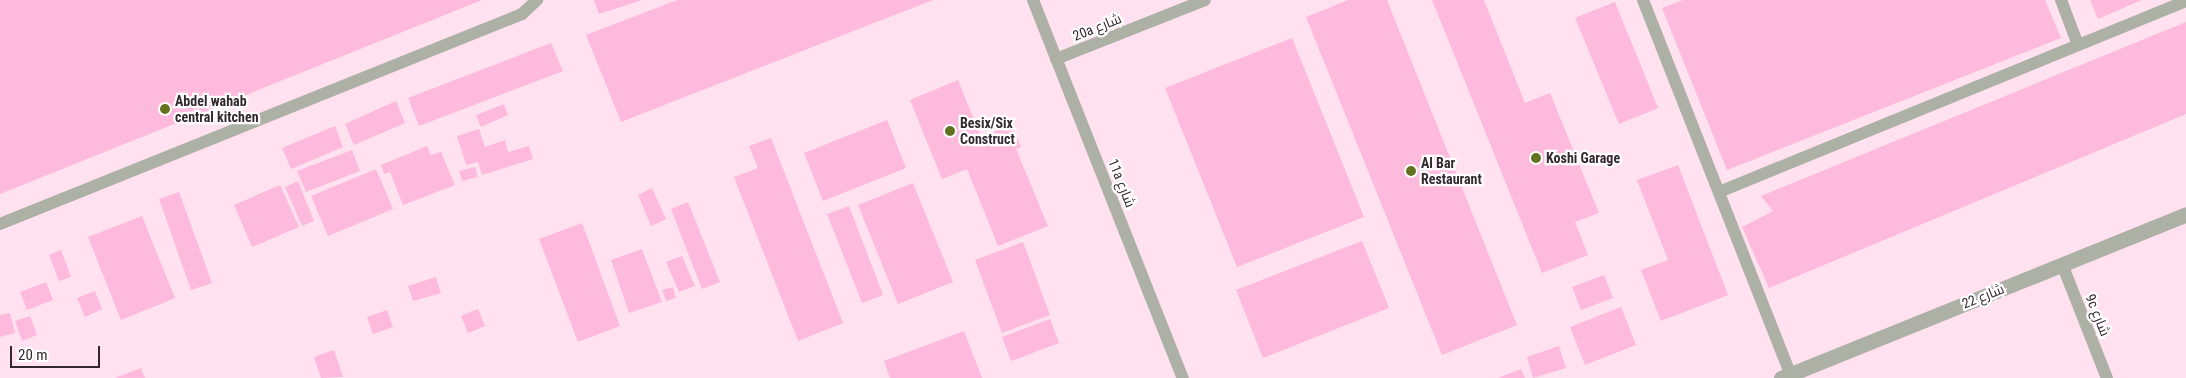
<!DOCTYPE html>
<html>
<head>
<meta charset="utf-8">
<style>
  body { margin:0 }
  #map { position:relative; width:2186px; height:378px; overflow:hidden; background:#ffedf5; font-family:"Roboto Condensed",Cairo,sans-serif }
  div>[style] { position:absolute }
  [style*='--x'] { left:calc(var(--x)*1px); top:calc(var(--y)*1px); width:calc(var(--w)*1px); rotate:calc(var(--a)*1deg) }
  .built>* { inset:0; background:#ffe1ef }
  .building>* { inset:0; background:#febadc }
  .service>* { height:12px; margin:-6px; padding:0 6px; transform-origin:6px; border-radius:6px; background:#adb0a5 }
  .minor>* { height:15px; margin:-7.5px; padding:0 7.5px; transform-origin:7.5px; border-radius:7.5px; background:#adb0a5 }
  .dots>* { width:14px; height:14px; translate:-50% -50%; box-sizing:border-box; border:2px solid #fff; border-radius:50% }
  span { translate:-50% -50%; white-space:nowrap; text-align:center; line-height:1.15; -webkit-text-stroke:4.5px #fff; paint-order:stroke }
  .street-label { font-size:14px; color:#33282d }
  .poi-label { font-size:14px; color:#33282d; font-weight:700 }
  .left { translate:0 -50%; text-align:left }
  .scale { position:absolute; left:10px; top:346px; width:90px; height:22px; box-sizing:border-box; border:2px solid #33282d; border-top:0; padding-left:6px; font-size:15px; line-height:18px; white-space:nowrap; color:#33282d; -webkit-text-stroke:4px #fff; paint-order:stroke }
</style>
</head>
<body>
<div id="map">
  <div class="built">
    <i style="clip-path:polygon(0 0,2186px 0,2186px 378px,0 378px)"></i>
  </div>
  <div class="building">
    <i style="clip-path:polygon(0 0,482px 0,0 194px)"></i>
    <i style="clip-path:polygon(594px 0,642px 0,599px 14px)"></i>
    <i style="clip-path:polygon(677px 0,933px 0,621px 122px,586px 35px)"></i>
    <i style="clip-path:polygon(1348px 0,1387px 0,1517px 325px,1442px 355px,1306px 17px)"></i>
    <i style="clip-path:polygon(1432px 0,1484px 0,1525px 103px,1550px 93px,1599px 213px,1575px 222px,1588px 255px,1542px 273px)"></i>
    <i style="clip-path:polygon(1683px 0,2045px 0,2061px 38px,1727px 170px,1662px 8px)"></i>
    <i style="clip-path:polygon(2090px 0,2142px 0,2098px 19px)"></i>
    <i style="clip-path:polygon(1615px 2px,1658px 108px,1619px 124px,1575px 18px)"></i>
    <i style="clip-path:polygon(2186px 22px,2186px 114px,1769px 288px,1742px 227px,1773px 211px,1761px 196px)"></i>
    <i style="clip-path:polygon(1292px 38px,1364px 217px,1237px 267px,1165px 88px)"></i>
    <i style="clip-path:polygon(551px 43px,563px 71px,419px 126px,408px 98px)"></i>
    <i style="clip-path:polygon(958px 80px,981px 137px,1012px 124px,1021px 147px,1016px 149px,1048px 226px,998px 246px,967px 169px,942px 179px,910px 100px)"></i>
    <i style="clip-path:polygon(396px 101px,405px 123px,354px 145px,345px 124px)"></i>
    <i style="clip-path:polygon(504px 104px,508px 115px,481px 127px,476px 115px)"></i>
    <i style="clip-path:polygon(887px 120px,906px 168px,823px 201px,804px 153px)"></i>
    <i style="clip-path:polygon(335px 126px,343px 147px,291px 169px,282px 148px)"></i>
    <i style="clip-path:polygon(479px 129px,485px 147px,505px 140px,508px 152px,529px 146px,533px 159px,482px 175px,478px 162px,466px 165px,457px 136px)"></i>
    <i style="clip-path:polygon(771px 138px,843px 323px,798px 341px,734px 177px,758px 168px,749px 146px)"></i>
    <i style="clip-path:polygon(427px 146px,431px 155px,441px 152px,455px 185px,403px 205px,390px 172px,384px 174px,381px 165px)"></i>
    <i style="clip-path:polygon(352px 150px,360px 171px,306px 192px,297px 171px)"></i>
    <i style="clip-path:polygon(1678px 165px,1728px 295px,1661px 321px,1641px 270px,1668px 260px,1637px 180px)"></i>
    <i style="clip-path:polygon(475px 167px,478px 177px,462px 181px,459px 171px)"></i>
    <i style="clip-path:polygon(376px 169px,393px 209px,328px 236px,311px 196px)"></i>
    <i style="clip-path:polygon(298px 181px,314px 221px,302px 226px,285px 187px)"></i>
    <i style="clip-path:polygon(913px 183px,953px 282px,898px 304px,858px 205px)"></i>
    <i style="clip-path:polygon(280px 185px,299px 227px,252px 247px,234px 205px)"></i>
    <i style="clip-path:polygon(652px 188px,666px 219px,651px 226px,638px 195px)"></i>
    <i style="clip-path:polygon(179px 192px,212px 283px,191px 290px,159px 199px)"></i>
    <i style="clip-path:polygon(688px 202px,720px 282px,702px 289px,671px 209px)"></i>
    <i style="clip-path:polygon(849px 206px,883px 295px,862px 303px,827px 214px)"></i>
    <i style="clip-path:polygon(142px 216px,175px 298px,121px 320px,88px 237px)"></i>
    <i style="clip-path:polygon(582px 223px,620px 326px,578px 342px,539px 239px)"></i>
    <i style="clip-path:polygon(1362px 241px,1389px 308px,1263px 358px,1236px 290px)"></i>
    <i style="clip-path:polygon(1023px 242px,1050px 315px,1002px 333px,975px 260px)"></i>
    <i style="clip-path:polygon(642px 249px,662px 302px,629px 313px,611px 260px)"></i>
    <i style="clip-path:polygon(61px 250px,71px 277px,59px 281px,49px 255px)"></i>
    <i style="clip-path:polygon(682px 256px,695px 286px,679px 292px,666px 262px)"></i>
    <i style="clip-path:polygon(1604px 275px,1613px 298px,1581px 310px,1572px 287px)"></i>
    <i style="clip-path:polygon(436px 277px,441px 293px,413px 301px,408px 286px)"></i>
    <i style="clip-path:polygon(46px 282px,53px 300px,27px 310px,20px 292px)"></i>
    <i style="clip-path:polygon(673px 287px,676px 298px,666px 301px,662px 290px)"></i>
    <i style="clip-path:polygon(95px 291px,102px 309px,85px 317px,77px 298px)"></i>
    <i style="clip-path:polygon(1621px 307px,1636px 345px,1585px 365px,1570px 327px)"></i>
    <i style="clip-path:polygon(478px 309px,485px 326px,468px 333px,461px 316px)"></i>
    <i style="clip-path:polygon(387px 310px,393px 327px,373px 334px,367px 317px)"></i>
    <i style="clip-path:polygon(10px 313px,15px 333px,0 337px,0 315px)"></i>
    <i style="clip-path:polygon(30px 316px,37px 335px,22px 341px,15px 321px)"></i>
    <i style="clip-path:polygon(1050px 319px,1059px 343px,1011px 361px,1002px 337px)"></i>
    <i style="clip-path:polygon(964px 331px,982px 378px,890px 378px,884px 361px)"></i>
    <i style="clip-path:polygon(1559px 346px,1566px 368px,1533px 378px,1527px 357px)"></i>
    <i style="clip-path:polygon(334px 350px,343px 377px,321px 378px,314px 357px)"></i>
    <i style="clip-path:polygon(141px 368px,145px 378px,115px 378px)"></i>
    <i style="clip-path:polygon(1521px 369px,1525px 378px,1498px 378px)"></i>
  </div>
  <div class="service">
    <i style="--x:1033;--y:0;--w:407;--a:68.4"></i>
    <i style="--x:1643;--y:0;--w:402;--a:68.5"></i>
    <i style="--x:2061;--y:0;--w:48;--a:69.3"></i>
    <i style="--x:1056;--y:59;--w:160;--a:-21.6"></i>
    <i style="--x:1719;--y:192;--w:505;--a:-22.24"></i>
    <i style="--x:0;--y:224;--w:563;--a:-21.91"></i>
    <i style="--x:522;--y:14;--w:21;--a:-43"></i>
    <i style="--x:2062;--y:264;--w:123;--a:68.5"></i>
  </div>
  <div class="minor">
    <i style="--x:1781;--y:378;--w:437;--a:-22"></i>
  </div>
  <div class="dots">
    <i style="left:165px;top:109px;background:#62721f"></i>
    <i style="left:950px;top:131px;background:#62721f"></i>
    <i style="left:1536px;top:158px;background:#62721f"></i>
    <i style="left:1411px;top:171px;background:#62721f"></i>
  </div>
  <div class="street-label">
    <span style="left:1097px;top:27px;rotate:-22deg">20a شارع</span>
    <span style="left:1122px;top:183px;rotate:68deg">11a شارع</span>
    <span style="left:1983px;top:296px;rotate:-22deg">شارع 22</span>
    <span style="left:2098px;top:315px;rotate:68deg">9c شارع</span>
  </div>
  <div class="poi-label">
    <span class="left" style="left:175px;top:109px">Abdel wahab<br>central kitchen</span>
    <span class="left" style="left:960px;top:131px">Besix/Six<br>Construct</span>
    <span class="left" style="left:1546px;top:158px">Koshi Garage</span>
    <span class="left" style="left:1421px;top:171px">Al Bar<br>Restaurant</span>
  </div>
  <div class="scale">20 m</div>
</div>
</body>
</html>
